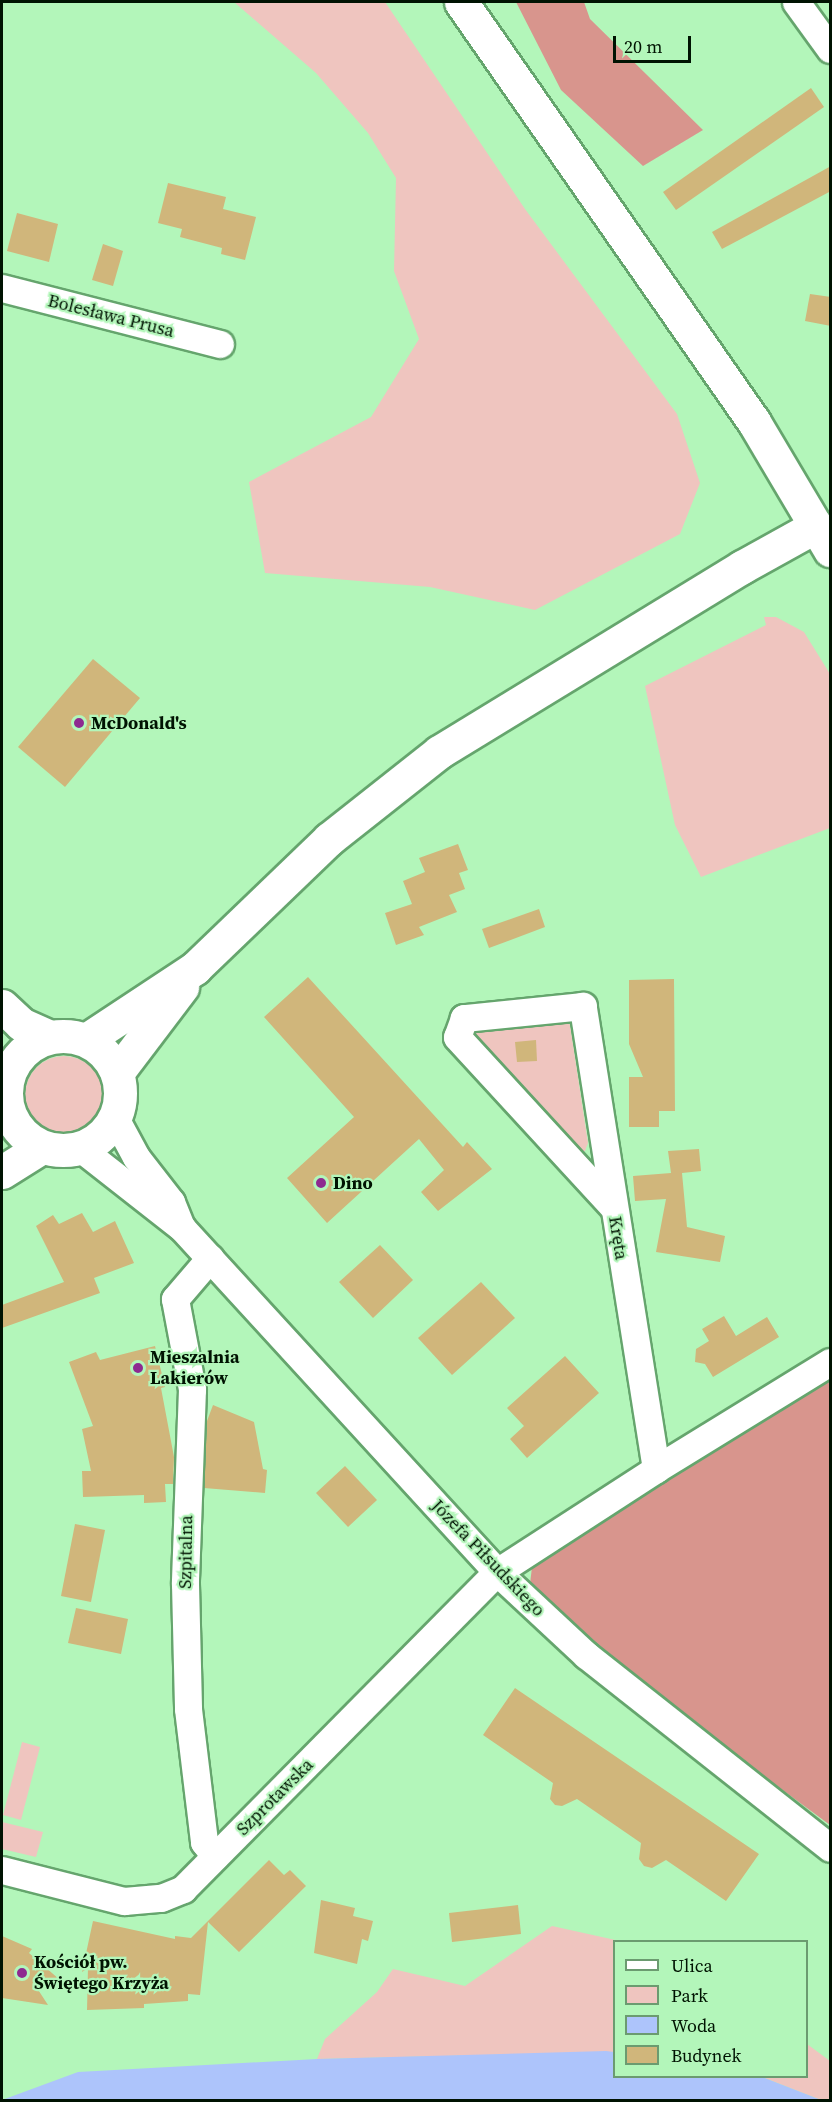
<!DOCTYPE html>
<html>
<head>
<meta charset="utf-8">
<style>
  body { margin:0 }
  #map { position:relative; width:832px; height:2102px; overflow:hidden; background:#b3f6ba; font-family:"Source Serif 4",serif }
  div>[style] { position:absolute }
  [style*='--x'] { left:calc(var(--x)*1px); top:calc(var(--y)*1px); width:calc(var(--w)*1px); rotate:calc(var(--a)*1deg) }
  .green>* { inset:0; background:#efc5bf }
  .round { border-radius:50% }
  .forest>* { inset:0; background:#d8958d }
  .water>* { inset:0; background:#adc4fb }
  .building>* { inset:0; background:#d0b67b }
  .roads { filter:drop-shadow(2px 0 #65a56d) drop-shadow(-2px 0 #65a56d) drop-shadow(0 2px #65a56d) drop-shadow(0 -2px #65a56d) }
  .minor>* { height:27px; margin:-13.5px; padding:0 13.5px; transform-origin:13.5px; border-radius:13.5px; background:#fff }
  .tertiary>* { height:33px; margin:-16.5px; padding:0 16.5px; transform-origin:16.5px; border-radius:16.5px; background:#fff }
  .tertiary>.ring { margin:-16.5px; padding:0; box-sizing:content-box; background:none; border:33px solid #fff; border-radius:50% }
  .primary>* { height:33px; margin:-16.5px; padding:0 16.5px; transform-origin:16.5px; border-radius:16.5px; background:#fff }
  .dots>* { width:16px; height:16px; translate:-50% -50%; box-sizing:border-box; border:3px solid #b3f6ba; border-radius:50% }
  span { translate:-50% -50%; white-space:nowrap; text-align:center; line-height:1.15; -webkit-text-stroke:4.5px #b3f6ba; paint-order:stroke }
  .street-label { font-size:18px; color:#001302 }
  .poi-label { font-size:18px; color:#001302; font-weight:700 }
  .left { translate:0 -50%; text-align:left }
  .frame { position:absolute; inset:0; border:3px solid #001302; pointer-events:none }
  .legend { position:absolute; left:613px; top:1940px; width:195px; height:138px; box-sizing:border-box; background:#b3f6ba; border:2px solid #6b9b70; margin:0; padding:8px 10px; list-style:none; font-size:18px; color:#001302 }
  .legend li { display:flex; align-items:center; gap:12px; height:30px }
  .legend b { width:30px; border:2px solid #6b9b70 }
  .scale { position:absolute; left:613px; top:36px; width:78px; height:27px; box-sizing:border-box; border:3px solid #001302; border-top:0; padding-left:8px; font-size:18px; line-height:21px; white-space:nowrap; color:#001302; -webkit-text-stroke:4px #b3f6ba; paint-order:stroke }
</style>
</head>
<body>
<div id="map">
  <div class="green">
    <i style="clip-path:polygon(234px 2px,385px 2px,525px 209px,677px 414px,700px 483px,680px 534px,535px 610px,430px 587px,265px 573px,249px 482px,371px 417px,419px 339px,394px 271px,396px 178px,368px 133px,316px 73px)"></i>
    <i style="clip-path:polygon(764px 617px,776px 617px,804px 632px,830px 674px,830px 828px,701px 877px,675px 825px,645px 686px,766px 625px)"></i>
    <i style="clip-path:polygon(565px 1020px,570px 1025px,588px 1143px,585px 1151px,577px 1153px,474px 1038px,478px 1027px)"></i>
    <i class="round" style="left:25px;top:1056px;width:78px;height:78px"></i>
    <i style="clip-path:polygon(22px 1742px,40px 1747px,21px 1820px,3px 1815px)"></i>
    <i style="clip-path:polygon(2px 1822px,43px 1832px,36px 1857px,2px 1849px)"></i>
    <i style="clip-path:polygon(552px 1926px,620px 1941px,614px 1942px,614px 2052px,317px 2059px,325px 2039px,377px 1992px,393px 1969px,465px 1986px)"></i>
    <i style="clip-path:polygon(807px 2044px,830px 2061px,830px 2100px,821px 2100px,762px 2077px,806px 2076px)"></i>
  </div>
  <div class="forest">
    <i style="clip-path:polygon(516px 2px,584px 2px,590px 19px,703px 130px,643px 166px,561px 90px)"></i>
    <i style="clip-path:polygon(830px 1376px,830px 1825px,689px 1721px,579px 1632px,530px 1584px,532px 1567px,585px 1529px)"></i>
  </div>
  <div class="water">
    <i style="clip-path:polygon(606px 2051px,614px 2052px,614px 2076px,762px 2077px,821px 2100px,2px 2100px,78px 2072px,317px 2059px)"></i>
  </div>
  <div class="building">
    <i style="clip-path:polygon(811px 88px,824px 107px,676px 210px,663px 192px)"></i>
    <i style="clip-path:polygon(831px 166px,831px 191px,722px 249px,712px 232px)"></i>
    <i style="clip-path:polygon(168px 183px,226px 197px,223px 209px,256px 217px,245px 260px,221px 254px,222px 248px,180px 237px,182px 229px,158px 223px)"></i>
    <i style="clip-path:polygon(17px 213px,58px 224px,49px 262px,7px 251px)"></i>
    <i style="clip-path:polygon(103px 244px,123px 251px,113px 286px,92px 280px)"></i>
    <i style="clip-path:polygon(810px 294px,831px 297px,831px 326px,805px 321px)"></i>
    <i style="clip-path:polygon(93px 659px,140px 698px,65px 787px,18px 747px)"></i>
    <i style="clip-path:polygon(458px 844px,468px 870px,459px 873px,465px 889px,449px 895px,457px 912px,419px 927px,424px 935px,396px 945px,385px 913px,412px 904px,403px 881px,425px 872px,419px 858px)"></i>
    <i style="clip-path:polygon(539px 909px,545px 927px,489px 948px,482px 929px)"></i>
    <i style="clip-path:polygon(308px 977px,463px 1147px,467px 1142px,492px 1169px,438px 1211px,421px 1192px,444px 1170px,419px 1139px,327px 1223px,287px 1178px,354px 1117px,264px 1017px)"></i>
    <i style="clip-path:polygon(674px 979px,675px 1111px,659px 1111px,659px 1127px,629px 1127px,629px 1077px,643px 1077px,629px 1044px,629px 980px)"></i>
    <i style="clip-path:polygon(536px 1040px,537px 1061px,517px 1062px,515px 1042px)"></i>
    <i style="clip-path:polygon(699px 1149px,701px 1171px,682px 1173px,687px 1227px,725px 1236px,720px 1262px,656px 1252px,666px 1199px,635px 1201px,633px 1176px,671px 1173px,668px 1151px)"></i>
    <i style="clip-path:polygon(82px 1213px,93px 1232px,115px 1221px,134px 1263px,94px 1278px,100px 1293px,2px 1328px,2px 1305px,64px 1282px,36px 1226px,53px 1215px,59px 1224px)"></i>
    <i style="clip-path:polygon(380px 1245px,413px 1280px,373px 1318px,339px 1282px)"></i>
    <i style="clip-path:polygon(481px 1282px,515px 1318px,452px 1375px,418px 1338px)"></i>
    <i style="clip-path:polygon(724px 1316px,736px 1336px,767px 1317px,779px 1337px,713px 1377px,705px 1364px,695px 1362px,696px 1349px,709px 1341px,702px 1329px)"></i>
    <i style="clip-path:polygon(155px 1346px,165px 1387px,161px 1388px,174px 1457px,173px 1484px,165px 1484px,166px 1502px,144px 1503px,144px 1495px,83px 1497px,82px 1471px,91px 1471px,82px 1429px,93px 1426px,69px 1362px,96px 1352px,100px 1360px)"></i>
    <i style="clip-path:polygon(565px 1356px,599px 1393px,527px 1458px,510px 1439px,524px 1426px,507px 1408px)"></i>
    <i style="clip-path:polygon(213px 1405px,254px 1422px,263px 1469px,267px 1470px,265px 1493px,204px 1488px,207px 1421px)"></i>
    <i style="clip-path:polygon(345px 1466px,377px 1500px,348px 1527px,316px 1493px)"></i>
    <i style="clip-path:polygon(75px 1524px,105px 1530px,91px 1602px,61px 1596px)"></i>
    <i style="clip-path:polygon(76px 1608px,128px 1619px,121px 1654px,68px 1643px)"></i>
    <i style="clip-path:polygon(515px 1688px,759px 1854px,726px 1901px,666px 1860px,652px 1868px,644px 1866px,639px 1859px,641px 1843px,577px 1799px,562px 1806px,555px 1805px,550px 1799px,553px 1783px,483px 1735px)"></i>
    <i style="clip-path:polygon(269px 1860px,284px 1875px,290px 1870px,306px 1886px,239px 1952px,208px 1922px,200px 1995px,188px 1994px,188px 2001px,144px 2004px,144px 2008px,87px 2010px,88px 1968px,82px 1972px,93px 1921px,175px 1939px,175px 1936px,191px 1938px)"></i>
    <i style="clip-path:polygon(321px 1900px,355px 1908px,353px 1916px,373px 1921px,368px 1941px,362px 1939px,357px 1964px,314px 1953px)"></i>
    <i style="clip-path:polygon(518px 1905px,521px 1934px,452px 1942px,449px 1913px)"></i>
    <i style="clip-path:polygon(2px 1936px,32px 1949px,29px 1953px,60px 1980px,35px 1985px,48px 2005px,2px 1998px)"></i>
  </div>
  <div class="roads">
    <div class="minor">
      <i style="--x:796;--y:2;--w:58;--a:54.1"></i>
      <i style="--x:2;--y:288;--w:225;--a:14.4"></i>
      <i style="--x:115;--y:1118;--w:44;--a:61.7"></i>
      <i style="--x:136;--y:1157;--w:57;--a:52.1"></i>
      <i style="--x:171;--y:1202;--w:24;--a:68"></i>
      <i style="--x:80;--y:1148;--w:130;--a:38.1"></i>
      <i style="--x:182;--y:1228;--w:466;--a:47.5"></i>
      <i style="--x:497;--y:1572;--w:122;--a:43"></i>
      <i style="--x:586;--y:1655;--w:311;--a:38.3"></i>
      <i style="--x:210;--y:1258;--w:54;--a:130.5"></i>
      <i style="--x:175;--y:1299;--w:92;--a:79.3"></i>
      <i style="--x:192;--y:1389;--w:195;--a:92.1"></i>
      <i style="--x:185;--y:1584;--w:125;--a:88.6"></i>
      <i style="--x:188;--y:1709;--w:134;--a:83.1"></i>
      <i style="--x:204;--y:1842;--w:18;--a:52"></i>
      <i style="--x:656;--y:1469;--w:204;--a:-31.6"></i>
      <i style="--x:2;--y:1870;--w:126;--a:14.3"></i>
      <i style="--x:124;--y:1901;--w:37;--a:-5"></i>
      <i style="--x:161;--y:1898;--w:24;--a:-22"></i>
      <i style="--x:183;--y:1889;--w:446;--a:-45.3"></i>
      <i style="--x:497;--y:1572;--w:189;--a:-32.9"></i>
      <i style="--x:656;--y:1469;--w:469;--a:-99"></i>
      <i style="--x:583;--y:1006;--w:120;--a:174.2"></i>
      <i style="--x:464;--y:1018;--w:20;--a:110"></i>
      <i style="--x:457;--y:1037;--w:232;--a:47.4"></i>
    </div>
    <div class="tertiary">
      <i style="--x:2;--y:1006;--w:26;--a:43"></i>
      <i style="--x:21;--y:1024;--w:32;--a:24"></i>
      <i class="ring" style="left:6px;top:1036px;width:81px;height:81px"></i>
      <i style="--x:86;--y:1040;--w:131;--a:-33.4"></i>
      <i style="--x:195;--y:968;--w:186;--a:-43.9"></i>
      <i style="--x:329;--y:839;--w:140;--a:-38.3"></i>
      <i style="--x:439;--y:752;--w:355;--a:-31.4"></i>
      <i style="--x:742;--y:567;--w:85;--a:-29"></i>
      <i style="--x:117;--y:1073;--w:108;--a:-52.9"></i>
      <i style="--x:2;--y:1172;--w:47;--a:-32"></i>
    </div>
    <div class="primary">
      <i style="--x:461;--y:2;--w:512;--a:55.1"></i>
      <i style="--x:754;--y:422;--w:149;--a:59.3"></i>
    </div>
  </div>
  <div class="dots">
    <i style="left:79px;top:723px;background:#8e2a90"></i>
    <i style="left:321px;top:1183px;background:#8e2a90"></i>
    <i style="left:138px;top:1368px;background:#8e2a90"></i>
    <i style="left:22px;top:1973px;background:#8e2a90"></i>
  </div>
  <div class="street-label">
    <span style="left:111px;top:316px;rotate:14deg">Bolesława Prusa</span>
    <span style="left:618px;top:1238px;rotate:81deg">Kręta</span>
    <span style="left:186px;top:1552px;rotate:-89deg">Szpitalna</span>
    <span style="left:488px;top:1558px;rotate:46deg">Józefa Piłsudskiego</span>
    <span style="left:275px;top:1797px;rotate:-45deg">Szprotawska</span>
  </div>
  <div class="poi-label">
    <span class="left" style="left:91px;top:723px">McDonald's</span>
    <span class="left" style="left:333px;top:1183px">Dino</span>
    <span class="left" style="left:150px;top:1368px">Mieszalnia<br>Lakierów</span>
    <span class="left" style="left:34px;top:1973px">Kościół pw.<br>Świętego Krzyża</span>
  </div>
  <div class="frame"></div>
  <ul class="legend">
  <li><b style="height:8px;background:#fff"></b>Ulica</li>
  <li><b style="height:16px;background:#efc5bf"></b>Park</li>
  <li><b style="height:16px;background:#adc4fb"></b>Woda</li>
  <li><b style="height:16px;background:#d0b67b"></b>Budynek</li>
  </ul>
  <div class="scale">20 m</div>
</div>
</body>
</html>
